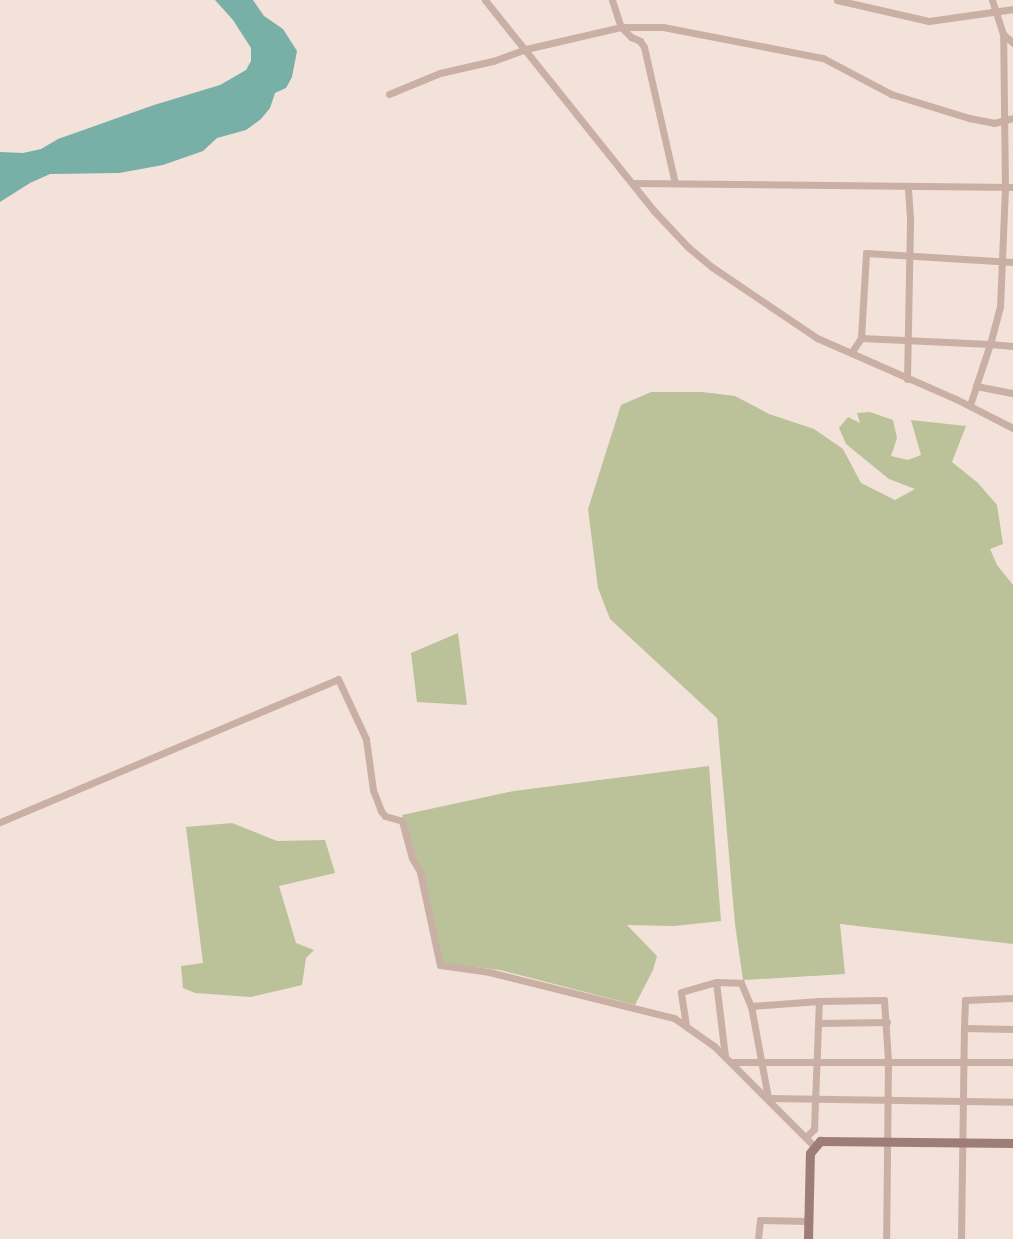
<!DOCTYPE html>
<html>
<head>
<meta charset="utf-8">
<style>
  body { margin:0 }
  #map { position:relative; width:1013px; height:1239px; overflow:hidden; background:#f2e2d9; font-family:"Roboto Condensed",sans-serif }
  div>[style] { position:absolute }
  [style*='--x'] { left:calc(var(--x)*1px); top:calc(var(--y)*1px); width:calc(var(--w)*1px); rotate:calc(var(--a)*1deg) }
  .green>* { inset:0; background:#bbc199 }
  .water>* { inset:0; background:#78afa7 }
  .street>* { height:7px; margin:-3.5px; padding:0 3.5px; transform-origin:3.5px; border-radius:3.5px; background:#caafa5 }
  .secondary>* { height:9px; margin:-4.5px; padding:0 4.5px; transform-origin:4.5px; border-radius:4.5px; background:#9e7d76 }
  span { translate:-50% -50%; white-space:nowrap; text-align:center; line-height:1.15; -webkit-text-stroke:6px #f9ede5; paint-order:stroke }
</style>
</head>
<body>
<div id="map">
  <div class="green">
    <i style="clip-path:polygon(651px 392px,702px 392px,735px 396px,769px 414px,814px 429px,843px 449px,861px 483px,895px 500px,915px 489px,889px 479px,846px 444px,839px 428px,848px 417px,860px 423px,857px 413px,870px 412px,893px 420px,897px 438px,891px 456px,908px 460px,921px 455px,911px 420px,966px 426px,952px 462px,978px 483px,997px 505px,1003px 544px,990px 549px,997px 565px,1013px 585px,1013px 944px,840px 924px,845px 974px,743px 980px,735px 924px,717px 718px,610px 619px,598px 588px,588px 509px,621px 405px)"></i>
    <i style="clip-path:polygon(458px 633px,467px 705px,417px 702px,411px 653px)"></i>
    <i style="clip-path:polygon(709px 766px,721px 921px,674px 926px,627px 925px,657px 956px,653px 970px,635px 1005px,500px 970px,441px 963px,402px 815px,514px 791px)"></i>
    <i style="clip-path:polygon(232px 823px,277px 841px,325px 840px,335px 873px,279px 886px,296px 943px,314px 950px,306px 958px,302px 985px,251px 997px,195px 993px,183px 988px,181px 966px,203px 963px,186px 827px)"></i>
  </div>
  <div class="water">
    <i style="clip-path:polygon(215px 0,253px 0,264px 16px,283px 29px,297px 51px,292px 77px,286px 88px,275px 93px,270px 108px,261px 119px,246px 130px,217px 138px,203px 151px,163px 165px,119px 173px,50px 174px,30px 183px,0 202px,0 152px,23px 153px,41px 149px,58px 139px,154px 105px,220px 85px,246px 70px,251px 61px,251px 48px,233px 20px)"></i>
  </div>
  <div class="street">
    <i style="--x:485;--y:0;--w:270;--a:51.3"></i>
    <i style="--x:654;--y:211;--w:50;--a:46.6"></i>
    <i style="--x:688;--y:247;--w:31;--a:40"></i>
    <i style="--x:712;--y:267;--w:127;--a:34.1"></i>
    <i style="--x:817;--y:338;--w:152;--a:23.7"></i>
    <i style="--x:956;--y:399;--w:64;--a:27"></i>
    <i style="--x:612;--y:0;--w:28;--a:72"></i>
    <i style="--x:621;--y:27;--w:14;--a:45"></i>
    <i style="--x:631;--y:37;--w:10;--a:24"></i>
    <i style="--x:640;--y:41;--w:7;--a:56"></i>
    <i style="--x:644;--y:47;--w:139;--a:77.2"></i>
    <i style="--x:837;--y:0;--w:94;--a:12.9"></i>
    <i style="--x:929;--y:21;--w:85;--a:-8.1"></i>
    <i style="--x:1003;--y:34;--w:13;--a:42"></i>
    <i style="--x:389;--y:94;--w:55;--a:-22.4"></i>
    <i style="--x:440;--y:73;--w:54;--a:-12.8"></i>
    <i style="--x:493;--y:61;--w:35;--a:-20"></i>
    <i style="--x:526;--y:49;--w:98;--a:-13"></i>
    <i style="--x:621;--y:27;--w:42;--a:0"></i>
    <i style="--x:663;--y:27;--w:163;--a:11"></i>
    <i style="--x:823;--y:58;--w:77;--a:27.9"></i>
    <i style="--x:891;--y:94;--w:82;--a:17.1"></i>
    <i style="--x:969;--y:118;--w:25;--a:11"></i>
    <i style="--x:994;--y:123;--w:20;--a:-15"></i>
    <i style="--x:633;--y:183;--w:380;--a:0.6"></i>
    <i style="--x:861;--y:338;--w:85;--a:-86.6"></i>
    <i style="--x:866;--y:253;--w:147;--a:3.5"></i>
    <i style="--x:1013;--y:346;--w:23;--a:-175"></i>
    <i style="--x:990;--y:344;--w:44;--a:108.4"></i>
    <i style="--x:976;--y:386;--w:38;--a:11"></i>
    <i style="--x:851;--y:353;--w:18;--a:-56"></i>
    <i style="--x:861;--y:338;--w:129;--a:2.7"></i>
    <i style="--x:990;--y:344;--w:38;--a:-75"></i>
    <i style="--x:1000;--y:307;--w:120;--a:-87.6"></i>
    <i style="--x:1005;--y:187;--w:153;--a:-90.7"></i>
    <i style="--x:1003;--y:34;--w:36;--a:-108"></i>
    <i style="--x:907;--y:379;--w:161;--a:-88.9"></i>
    <i style="--x:910;--y:218;--w:31;--a:-94"></i>
    <i style="--x:970;--y:405;--w:20;--a:-72"></i>
    <i style="--x:0;--y:822;--w:367;--a:-22.9"></i>
    <i style="--x:338;--y:679;--w:66;--a:65"></i>
    <i style="--x:366;--y:739;--w:51;--a:82.2"></i>
    <i style="--x:373;--y:790;--w:22;--a:69"></i>
    <i style="--x:381;--y:811;--w:6;--a:51"></i>
    <i style="--x:385;--y:816;--w:18;--a:16"></i>
    <i style="--x:402;--y:821;--w:38;--a:75"></i>
    <i style="--x:412;--y:858;--w:16;--a:60"></i>
    <i style="--x:420;--y:872;--w:95;--a:77.9"></i>
    <i style="--x:440;--y:965;--w:49;--a:8.1"></i>
    <i style="--x:489;--y:972;--w:191;--a:14"></i>
    <i style="--x:674;--y:1018;--w:49;--a:35"></i>
    <i style="--x:714;--y:1046;--w:141;--a:45"></i>
    <i style="--x:716;--y:982;--w:75;--a:83.1"></i>
    <i style="--x:751;--y:1006;--w:68;--a:-4.2"></i>
    <i style="--x:819;--y:1023;--w:68;--a:-0.8"></i>
    <i style="--x:686;--y:1025;--w:33;--a:-99"></i>
    <i style="--x:681;--y:992;--w:36;--a:-16"></i>
    <i style="--x:716;--y:982;--w:25;--a:2"></i>
    <i style="--x:741;--y:983;--w:25;--a:67"></i>
    <i style="--x:751;--y:1006;--w:94;--a:79.5"></i>
    <i style="--x:768;--y:1098;--w:245;--a:0.9"></i>
    <i style="--x:964;--y:1028;--w:28;--a:-88"></i>
    <i style="--x:965;--y:1000;--w:48;--a:-2.4"></i>
    <i style="--x:731;--y:1062;--w:282;--a:0"></i>
    <i style="--x:806;--y:1137;--w:11;--a:-45"></i>
    <i style="--x:814;--y:1129;--w:128;--a:-87.8"></i>
    <i style="--x:819;--y:1001;--w:65;--a:-0.9"></i>
    <i style="--x:884;--y:1000;--w:61;--a:86.2"></i>
    <i style="--x:888;--y:1061;--w:178;--a:90.6"></i>
    <i style="--x:758;--y:1239;--w:19;--a:-84"></i>
    <i style="--x:760;--y:1220;--w:48;--a:1.2"></i>
    <i style="--x:961;--y:1239;--w:211;--a:-89.2"></i>
    <i style="--x:964;--y:1028;--w:49;--a:1.2"></i>
  </div>
  <div class="secondary">
    <i style="--x:808;--y:1239;--w:86;--a:-88.7"></i>
    <i style="--x:810;--y:1153;--w:16;--a:-50"></i>
    <i style="--x:820;--y:1141;--w:193;--a:0.6"></i>
  </div>
</div>
</body>
</html>
